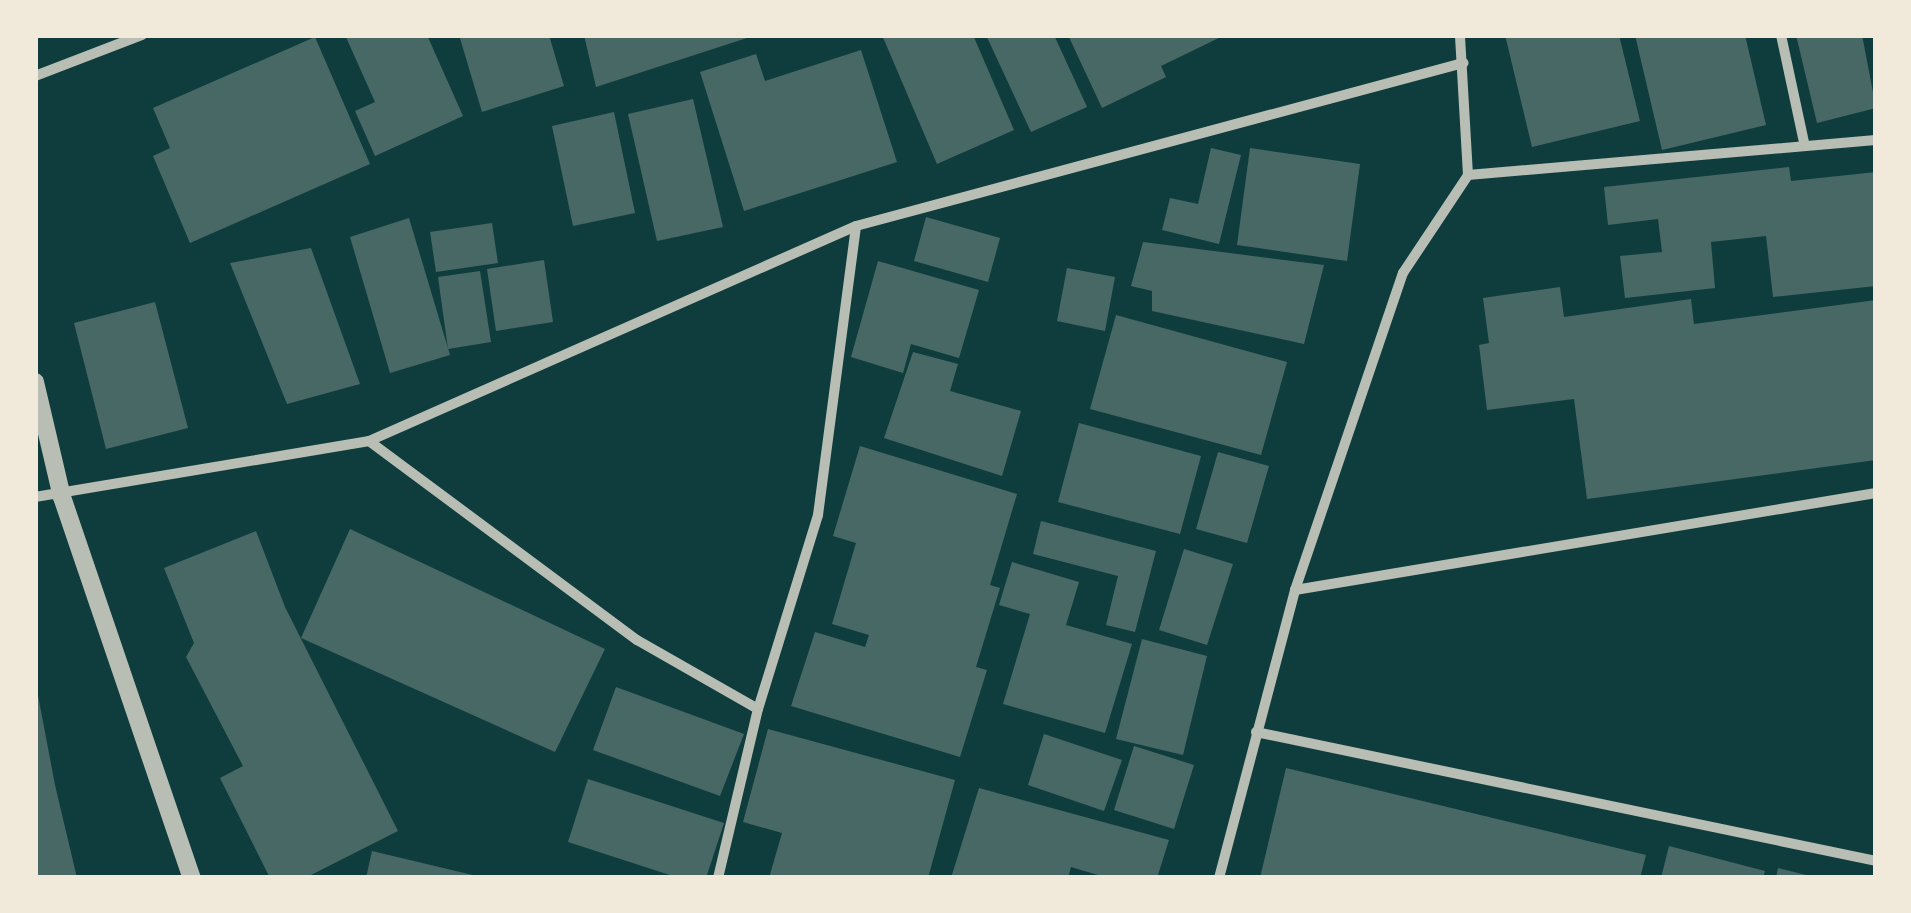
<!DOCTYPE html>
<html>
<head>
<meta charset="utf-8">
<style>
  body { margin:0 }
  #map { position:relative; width:1911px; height:913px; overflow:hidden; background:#0f3d3e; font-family:"DM Sans",sans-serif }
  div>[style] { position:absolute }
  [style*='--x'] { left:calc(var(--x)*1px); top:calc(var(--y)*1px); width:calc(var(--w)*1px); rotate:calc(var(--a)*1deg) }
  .building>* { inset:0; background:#486865 }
  .minor>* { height:10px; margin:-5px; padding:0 5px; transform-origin:5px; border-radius:5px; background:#b8beb3 }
  .tertiary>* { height:18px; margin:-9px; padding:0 9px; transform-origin:9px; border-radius:9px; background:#b8beb3 }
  span { translate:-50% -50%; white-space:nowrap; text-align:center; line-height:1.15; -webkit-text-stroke:10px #f1e9da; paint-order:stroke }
  .frame { position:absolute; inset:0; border:38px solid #f1e9da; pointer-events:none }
</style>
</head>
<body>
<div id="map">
  <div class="building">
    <i style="clip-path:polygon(345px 35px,427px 35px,463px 116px,375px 156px,355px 111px,375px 102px)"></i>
    <i style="clip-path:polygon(459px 35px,549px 35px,564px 86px,482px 112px)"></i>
    <i style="clip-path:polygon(584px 35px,753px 35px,753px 36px,596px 87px)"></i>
    <i style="clip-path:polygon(882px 35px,973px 35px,1014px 130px,937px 164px)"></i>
    <i style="clip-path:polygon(986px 35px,1054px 35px,1087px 107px,1031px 132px)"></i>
    <i style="clip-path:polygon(1068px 35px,1225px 35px,1161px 66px,1166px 77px,1102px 108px)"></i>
    <i style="clip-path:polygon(1505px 35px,1619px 35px,1640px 121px,1532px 147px)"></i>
    <i style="clip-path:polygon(1635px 35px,1745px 35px,1766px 125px,1662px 150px)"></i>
    <i style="clip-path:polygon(1796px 35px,1862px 35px,1876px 108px,1817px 123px)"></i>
    <i style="clip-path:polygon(315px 37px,370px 164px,190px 243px,153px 156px,170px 148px,153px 108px)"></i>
    <i style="clip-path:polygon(861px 50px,897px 162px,744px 211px,700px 72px,756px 54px,765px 81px)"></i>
    <i style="clip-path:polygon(693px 99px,723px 227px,657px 241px,628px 114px)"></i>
    <i style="clip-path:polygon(614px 112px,635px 213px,573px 226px,552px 126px)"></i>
    <i style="clip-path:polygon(1211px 148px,1241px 155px,1219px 244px,1162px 230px,1170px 198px,1198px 204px)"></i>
    <i style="clip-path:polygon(1250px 148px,1360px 164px,1347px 261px,1237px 245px)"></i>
    <i style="clip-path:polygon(1789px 167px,1791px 181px,1876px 172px,1876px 286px,1773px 297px,1766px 236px,1711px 242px,1715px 288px,1625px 298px,1620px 256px,1662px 252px,1658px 219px,1608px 225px,1604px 187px)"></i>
    <i style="clip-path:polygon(926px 217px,1000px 238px,988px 282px,914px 261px)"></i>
    <i style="clip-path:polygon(409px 218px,450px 355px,390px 373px,350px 237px)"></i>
    <i style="clip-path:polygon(492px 223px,498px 263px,436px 272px,430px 232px)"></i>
    <i style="clip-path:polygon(1143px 242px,1324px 265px,1304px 344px,1152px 311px,1152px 291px,1131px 286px)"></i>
    <i style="clip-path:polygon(311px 248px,360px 384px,287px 404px,230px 263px)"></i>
    <i style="clip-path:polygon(544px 260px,553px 322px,496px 331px,487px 269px)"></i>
    <i style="clip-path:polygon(878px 261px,979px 290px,959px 358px,911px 344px,903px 373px,851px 357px)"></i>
    <i style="clip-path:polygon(1067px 268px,1115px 277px,1105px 331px,1057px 321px)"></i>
    <i style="clip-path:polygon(480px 271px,491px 342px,448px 349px,438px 277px)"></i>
    <i style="clip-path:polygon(1560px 287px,1564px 317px,1691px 299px,1694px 324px,1876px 300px,1876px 460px,1587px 499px,1574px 399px,1487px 410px,1479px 345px,1489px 343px,1483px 298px)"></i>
    <i style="clip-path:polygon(155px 302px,188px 428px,106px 449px,74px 323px)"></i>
    <i style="clip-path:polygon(1116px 315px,1287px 362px,1261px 455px,1090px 409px)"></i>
    <i style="clip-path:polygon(913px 352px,958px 364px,950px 391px,1021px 411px,1002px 476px,884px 438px)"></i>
    <i style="clip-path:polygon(1079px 423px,1201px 456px,1180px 534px,1058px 502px)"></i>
    <i style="clip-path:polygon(860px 446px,1017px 494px,990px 585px,1000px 588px,976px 667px,987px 670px,960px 757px,791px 706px,815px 632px,865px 647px,869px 635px,832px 624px,856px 543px,833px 536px)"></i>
    <i style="clip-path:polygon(1218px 452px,1269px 466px,1247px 543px,1196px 529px)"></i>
    <i style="clip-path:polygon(1041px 521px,1156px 551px,1135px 632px,1106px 625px,1118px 576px,1033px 554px)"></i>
    <i style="clip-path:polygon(350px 529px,605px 649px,555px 752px,301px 638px)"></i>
    <i style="clip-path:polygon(256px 531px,285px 607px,398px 831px,305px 878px,270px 878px,220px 778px,243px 766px,186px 657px,194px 643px,164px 568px)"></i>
    <i style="clip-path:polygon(1184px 549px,1233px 564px,1207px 645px,1159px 630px)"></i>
    <i style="clip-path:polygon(1012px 562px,1079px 582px,1066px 625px,1132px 644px,1105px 733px,1003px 704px,1030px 614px,999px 605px)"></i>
    <i style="clip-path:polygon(1142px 639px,1207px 656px,1183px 755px,1116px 739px)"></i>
    <i style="clip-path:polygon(616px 687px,744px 734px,720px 796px,593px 750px)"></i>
    <i style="clip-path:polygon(37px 690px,55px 785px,77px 878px,35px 878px)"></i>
    <i style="clip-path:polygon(768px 729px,955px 780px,928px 878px,769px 878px,782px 833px,743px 822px)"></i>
    <i style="clip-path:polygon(1044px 734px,1122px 760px,1104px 811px,1028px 785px)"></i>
    <i style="clip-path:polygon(1134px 746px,1194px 765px,1174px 829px,1114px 810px)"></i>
    <i style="clip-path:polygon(1286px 768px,1646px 855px,1640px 878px,1260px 878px)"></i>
    <i style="clip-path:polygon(588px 779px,724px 823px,706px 878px,679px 878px,568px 842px)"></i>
    <i style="clip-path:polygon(979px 788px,1169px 840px,1157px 878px,1108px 878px,1071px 867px,1068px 878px,951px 878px)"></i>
    <i style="clip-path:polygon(1669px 846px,1765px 871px,1763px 878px,1661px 878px)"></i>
    <i style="clip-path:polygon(372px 851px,481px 877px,480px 878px,366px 878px)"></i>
    <i style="clip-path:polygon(1778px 868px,1814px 877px,1814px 878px,1776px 878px)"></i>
  </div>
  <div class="minor">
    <i style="--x:1781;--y:35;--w:109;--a:77.9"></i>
    <i style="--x:35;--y:76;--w:115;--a:-21"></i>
    <i style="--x:1468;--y:175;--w:409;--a:-4.9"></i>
    <i style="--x:369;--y:441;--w:334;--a:36.6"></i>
    <i style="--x:637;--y:640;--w:139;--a:29.7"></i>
    <i style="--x:35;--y:497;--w:339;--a:-9.5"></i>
    <i style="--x:369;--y:441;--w:532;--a:-23.82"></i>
    <i style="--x:856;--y:226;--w:629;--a:-15.03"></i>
    <i style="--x:1295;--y:590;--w:589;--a:-9.48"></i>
    <i style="--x:1256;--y:732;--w:633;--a:11.75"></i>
    <i style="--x:718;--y:878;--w:174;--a:-76.7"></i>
    <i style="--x:758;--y:709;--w:203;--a:-72.8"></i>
    <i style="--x:818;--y:515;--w:291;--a:-82.5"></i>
    <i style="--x:1219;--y:878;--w:298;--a:-75.2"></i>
    <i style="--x:1295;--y:590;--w:335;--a:-71.2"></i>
    <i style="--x:1403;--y:273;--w:118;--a:-56.4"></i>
    <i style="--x:1468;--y:175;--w:140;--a:-93.3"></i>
  </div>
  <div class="tertiary">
    <i style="--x:35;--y:382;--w:118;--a:76.8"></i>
    <i style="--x:62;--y:497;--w:403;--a:71.2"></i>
  </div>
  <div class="frame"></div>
</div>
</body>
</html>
